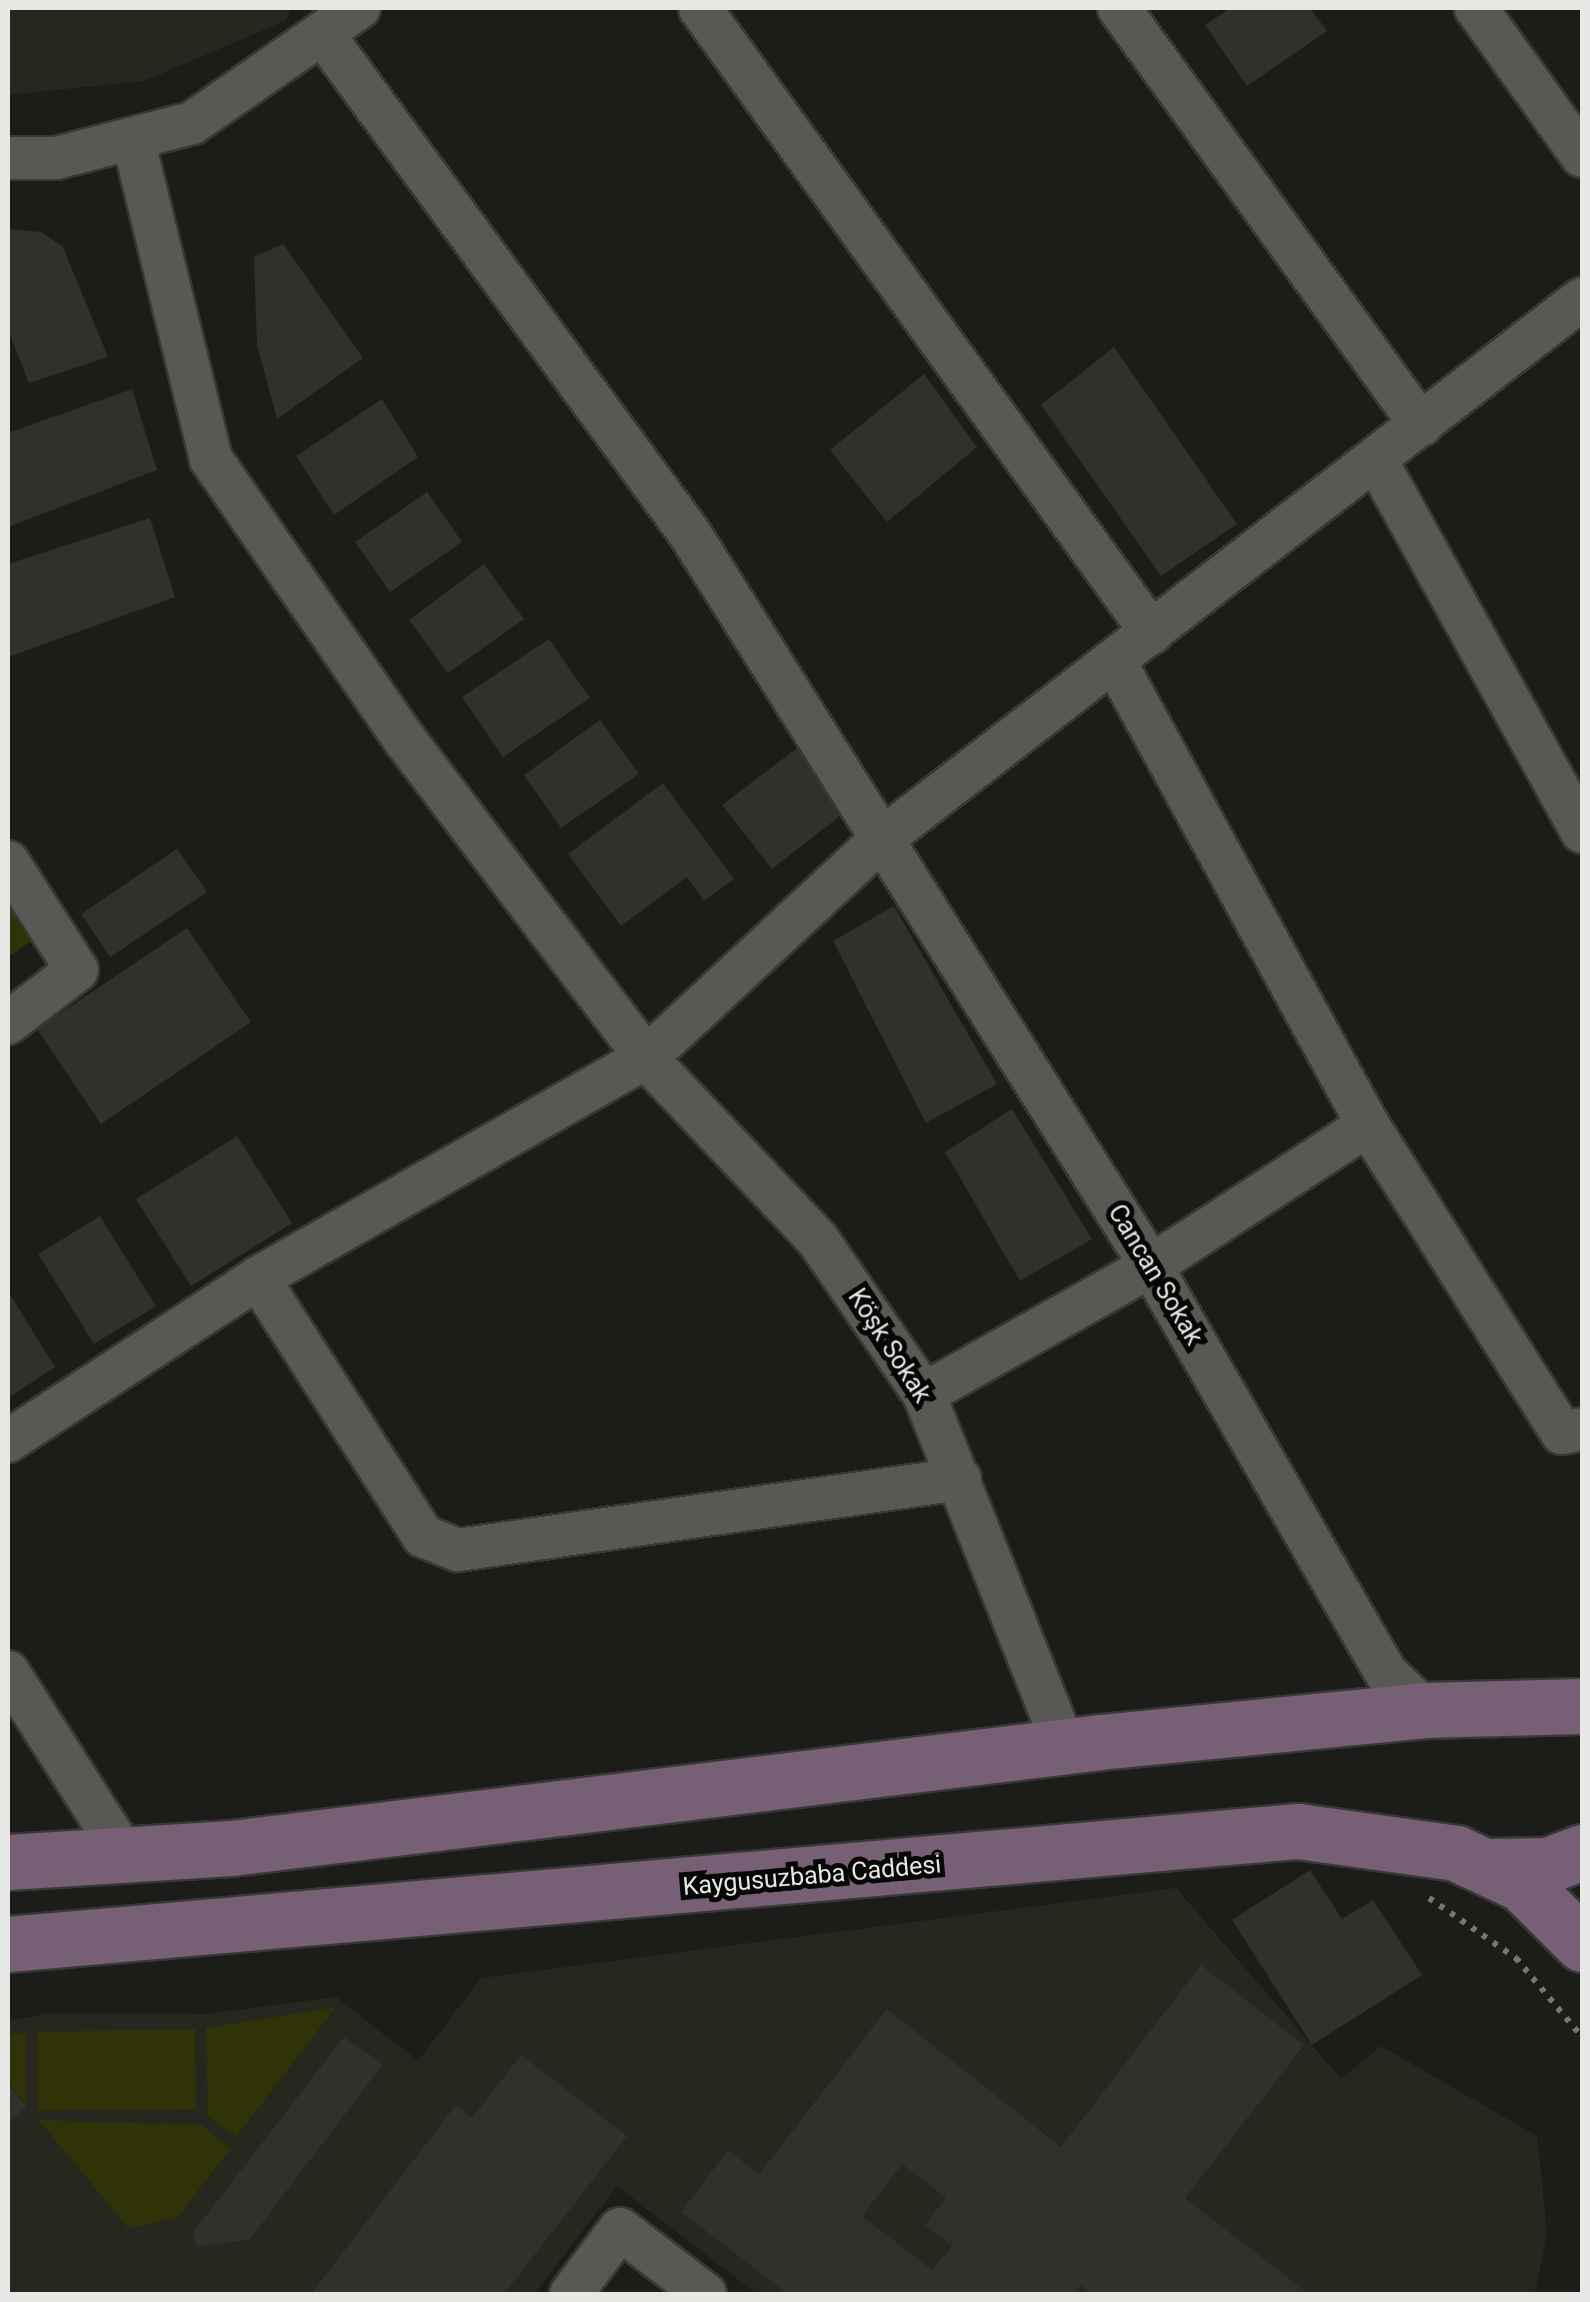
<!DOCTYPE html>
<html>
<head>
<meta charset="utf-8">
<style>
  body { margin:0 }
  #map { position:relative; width:1590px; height:2302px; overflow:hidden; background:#1c1d19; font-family:Roboto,sans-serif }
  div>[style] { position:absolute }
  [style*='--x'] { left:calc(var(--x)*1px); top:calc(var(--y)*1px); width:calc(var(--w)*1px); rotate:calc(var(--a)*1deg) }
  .built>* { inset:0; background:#26281f }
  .green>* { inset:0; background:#2f3307 }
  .building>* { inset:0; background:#30302c }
  .path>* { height:6px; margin-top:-3px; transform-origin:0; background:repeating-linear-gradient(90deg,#767773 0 5px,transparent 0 13px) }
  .roads { filter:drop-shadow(2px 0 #383836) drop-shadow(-2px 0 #383836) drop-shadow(0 2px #383836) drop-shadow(0 -2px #383836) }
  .minor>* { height:42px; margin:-21px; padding:0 21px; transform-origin:21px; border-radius:21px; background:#585955 }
  .secondary>* { height:55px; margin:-27.5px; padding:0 27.5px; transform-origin:27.5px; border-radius:27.5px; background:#775f76 }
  span { translate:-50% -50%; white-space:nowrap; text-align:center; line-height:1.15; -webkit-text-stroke:10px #070706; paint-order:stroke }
  .street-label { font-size:25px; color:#e7e8e5 }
  .frame { position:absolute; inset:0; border:10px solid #e7e8e5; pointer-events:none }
</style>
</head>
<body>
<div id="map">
  <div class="built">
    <i style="clip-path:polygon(8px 8px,291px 8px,285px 21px,144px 81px,8px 95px)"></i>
    <i style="clip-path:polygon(1176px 1888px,1341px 2079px,1381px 2046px,1537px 2136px,1547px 2233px,1535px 2294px,757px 2294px,617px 2186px,534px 2294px,8px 2294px,8px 2021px,50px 2013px,207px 2014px,336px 1997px,418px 2061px,481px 1978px)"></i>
  </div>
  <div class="green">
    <i style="clip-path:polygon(8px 898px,34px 939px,8px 957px)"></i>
    <i style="clip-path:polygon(336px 2007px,236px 2137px,208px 2116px,206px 2028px)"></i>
    <i style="clip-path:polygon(195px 2029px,196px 2109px,38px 2111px,37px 2032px)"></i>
    <i style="clip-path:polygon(26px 2032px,26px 2104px,8px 2083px,8px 2035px)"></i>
    <i style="clip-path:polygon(39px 2120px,201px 2125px,230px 2149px,177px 2218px,128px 2228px)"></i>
  </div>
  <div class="building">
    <i style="clip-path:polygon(1231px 8px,1310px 8px,1327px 31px,1247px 86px,1205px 25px)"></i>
    <i style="clip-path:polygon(8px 229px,41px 232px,63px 247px,108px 357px,29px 383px,8px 330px)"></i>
    <i style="clip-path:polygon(283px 244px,363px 358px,277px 419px,257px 345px,254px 257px)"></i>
    <i style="clip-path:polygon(1114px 347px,1237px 524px,1161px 576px,1041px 405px)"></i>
    <i style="clip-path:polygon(924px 374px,977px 447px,887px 522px,830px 450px)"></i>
    <i style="clip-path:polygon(132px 389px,157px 470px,8px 527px,8px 433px)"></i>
    <i style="clip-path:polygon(382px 399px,418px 457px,334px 515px,296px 456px)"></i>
    <i style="clip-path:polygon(427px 492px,462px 542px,390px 592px,355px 542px)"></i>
    <i style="clip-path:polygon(150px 518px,175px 597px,8px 657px,8px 564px)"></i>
    <i style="clip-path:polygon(484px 564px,524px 619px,448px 673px,409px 620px)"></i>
    <i style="clip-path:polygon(549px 639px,590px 698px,503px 757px,462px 697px)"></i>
    <i style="clip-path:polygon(600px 720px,639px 774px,561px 828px,524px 775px)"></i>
    <i style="clip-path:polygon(805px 742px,854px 805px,772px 869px,722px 805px)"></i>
    <i style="clip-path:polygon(663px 783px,734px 879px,704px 901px,687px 877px,621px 926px,568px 854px)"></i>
    <i style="clip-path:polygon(177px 849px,207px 892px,110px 957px,81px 914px)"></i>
    <i style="clip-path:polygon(894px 906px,997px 1084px,926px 1123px,833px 941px)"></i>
    <i style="clip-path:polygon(187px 928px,251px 1022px,101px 1124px,37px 1029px)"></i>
    <i style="clip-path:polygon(1012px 1109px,1092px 1239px,1020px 1281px,945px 1152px)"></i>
    <i style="clip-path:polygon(237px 1136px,292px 1223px,191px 1286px,136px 1199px)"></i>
    <i style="clip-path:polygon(100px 1216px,156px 1306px,94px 1344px,38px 1254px)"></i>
    <i style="clip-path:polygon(8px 1291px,55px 1367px,8px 1398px)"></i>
    <i style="clip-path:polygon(1310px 1870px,1342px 1919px,1373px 1900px,1422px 1975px,1312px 2045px,1232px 1920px)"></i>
    <i style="clip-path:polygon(evenodd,1201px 1965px,1304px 2045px,1185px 2198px,1309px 2294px,1092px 2294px,1081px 2286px,1074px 2294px,788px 2294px,681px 2212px,728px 2150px,759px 2174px,887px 2009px,1061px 2147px,1201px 1965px,902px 2164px,946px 2198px,925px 2225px,952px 2246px,932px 2270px,862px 2216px,902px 2164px)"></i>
    <i style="clip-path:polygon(344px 2037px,383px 2064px,250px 2239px,196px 2247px,194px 2231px)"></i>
    <i style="clip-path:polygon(521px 2055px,627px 2136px,504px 2294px,311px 2294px,456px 2105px,472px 2118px)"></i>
    <i style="clip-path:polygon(8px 2085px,27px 2107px,8px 2122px)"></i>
  </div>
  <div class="path">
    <i style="--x:1429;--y:1898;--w:106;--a:34.6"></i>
    <i style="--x:1516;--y:1958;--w:103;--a:50.1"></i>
  </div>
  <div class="roads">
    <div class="minor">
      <i style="--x:700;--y:8;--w:771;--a:54.13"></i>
      <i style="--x:1119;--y:8;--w:515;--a:54.09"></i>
      <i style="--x:1476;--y:8;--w:182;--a:54.4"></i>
      <i style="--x:322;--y:33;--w:622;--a:53.7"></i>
      <i style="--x:690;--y:534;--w:865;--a:57.8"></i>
      <i style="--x:1151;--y:1266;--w:471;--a:60"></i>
      <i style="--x:1387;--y:1674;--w:52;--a:43.5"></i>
      <i style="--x:133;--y:139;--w:329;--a:76.3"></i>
      <i style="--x:211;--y:459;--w:341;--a:55.4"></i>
      <i style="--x:405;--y:740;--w:399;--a:52.8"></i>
      <i style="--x:646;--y:1058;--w:250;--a:46.6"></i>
      <i style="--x:818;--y:1240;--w:187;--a:55.5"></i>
      <i style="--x:924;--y:1394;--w:379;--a:68.3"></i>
      <i style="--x:8;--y:158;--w:48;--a:0"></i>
      <i style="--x:56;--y:158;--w:140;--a:-14.4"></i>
      <i style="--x:192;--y:123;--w:203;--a:-34.6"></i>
      <i style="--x:1376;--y:460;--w:425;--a:61"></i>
      <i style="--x:1115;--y:662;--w:528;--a:61.35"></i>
      <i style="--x:1368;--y:1125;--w:364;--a:57.8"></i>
      <i style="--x:1562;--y:1433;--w:20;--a:-11"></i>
      <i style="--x:8;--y:862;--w:128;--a:57.4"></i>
      <i style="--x:77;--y:970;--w:87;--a:142.5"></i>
      <i style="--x:258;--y:1278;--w:306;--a:57.4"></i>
      <i style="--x:423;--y:1536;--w:38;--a:22"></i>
      <i style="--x:458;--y:1550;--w:507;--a:-8.05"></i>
      <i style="--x:924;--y:1394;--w:261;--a:-29.4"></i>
      <i style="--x:1151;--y:1266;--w:259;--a:-33"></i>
      <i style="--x:8;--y:1441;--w:298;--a:-33.1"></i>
      <i style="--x:258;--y:1278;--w:446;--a:-29.6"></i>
      <i style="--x:646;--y:1058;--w:322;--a:-42.9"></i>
      <i style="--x:882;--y:839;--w:884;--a:-37.65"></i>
      <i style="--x:8;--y:1672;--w:218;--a:57.5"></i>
      <i style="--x:571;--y:2294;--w:81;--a:-53"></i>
      <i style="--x:620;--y:2229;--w:107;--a:37.4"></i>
    </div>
    <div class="secondary">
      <i style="--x:8;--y:1862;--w:223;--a:-3.6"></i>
      <i style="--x:231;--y:1848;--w:875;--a:-6.95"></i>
      <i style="--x:1100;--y:1742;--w:327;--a:-5.6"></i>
      <i style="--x:1425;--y:1710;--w:157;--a:-1.5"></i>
      <i style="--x:1486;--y:1866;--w:62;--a:-0.9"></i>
      <i style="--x:1548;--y:1865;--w:36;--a:-21"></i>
      <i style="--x:8;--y:1944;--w:1295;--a:-5.01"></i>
      <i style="--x:1298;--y:1831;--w:160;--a:7.9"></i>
      <i style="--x:1456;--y:1853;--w:73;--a:25.2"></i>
      <i style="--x:1522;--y:1884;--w:85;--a:45"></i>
    </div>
  </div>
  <div class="street-label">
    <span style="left:1155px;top:1275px;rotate:59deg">Cancan Sokak</span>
    <span style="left:889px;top:1346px;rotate:57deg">Köşk Sokak</span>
    <span style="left:812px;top:1876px;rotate:-5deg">Kaygusuzbaba Caddesi</span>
  </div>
  <div class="frame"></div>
</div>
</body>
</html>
